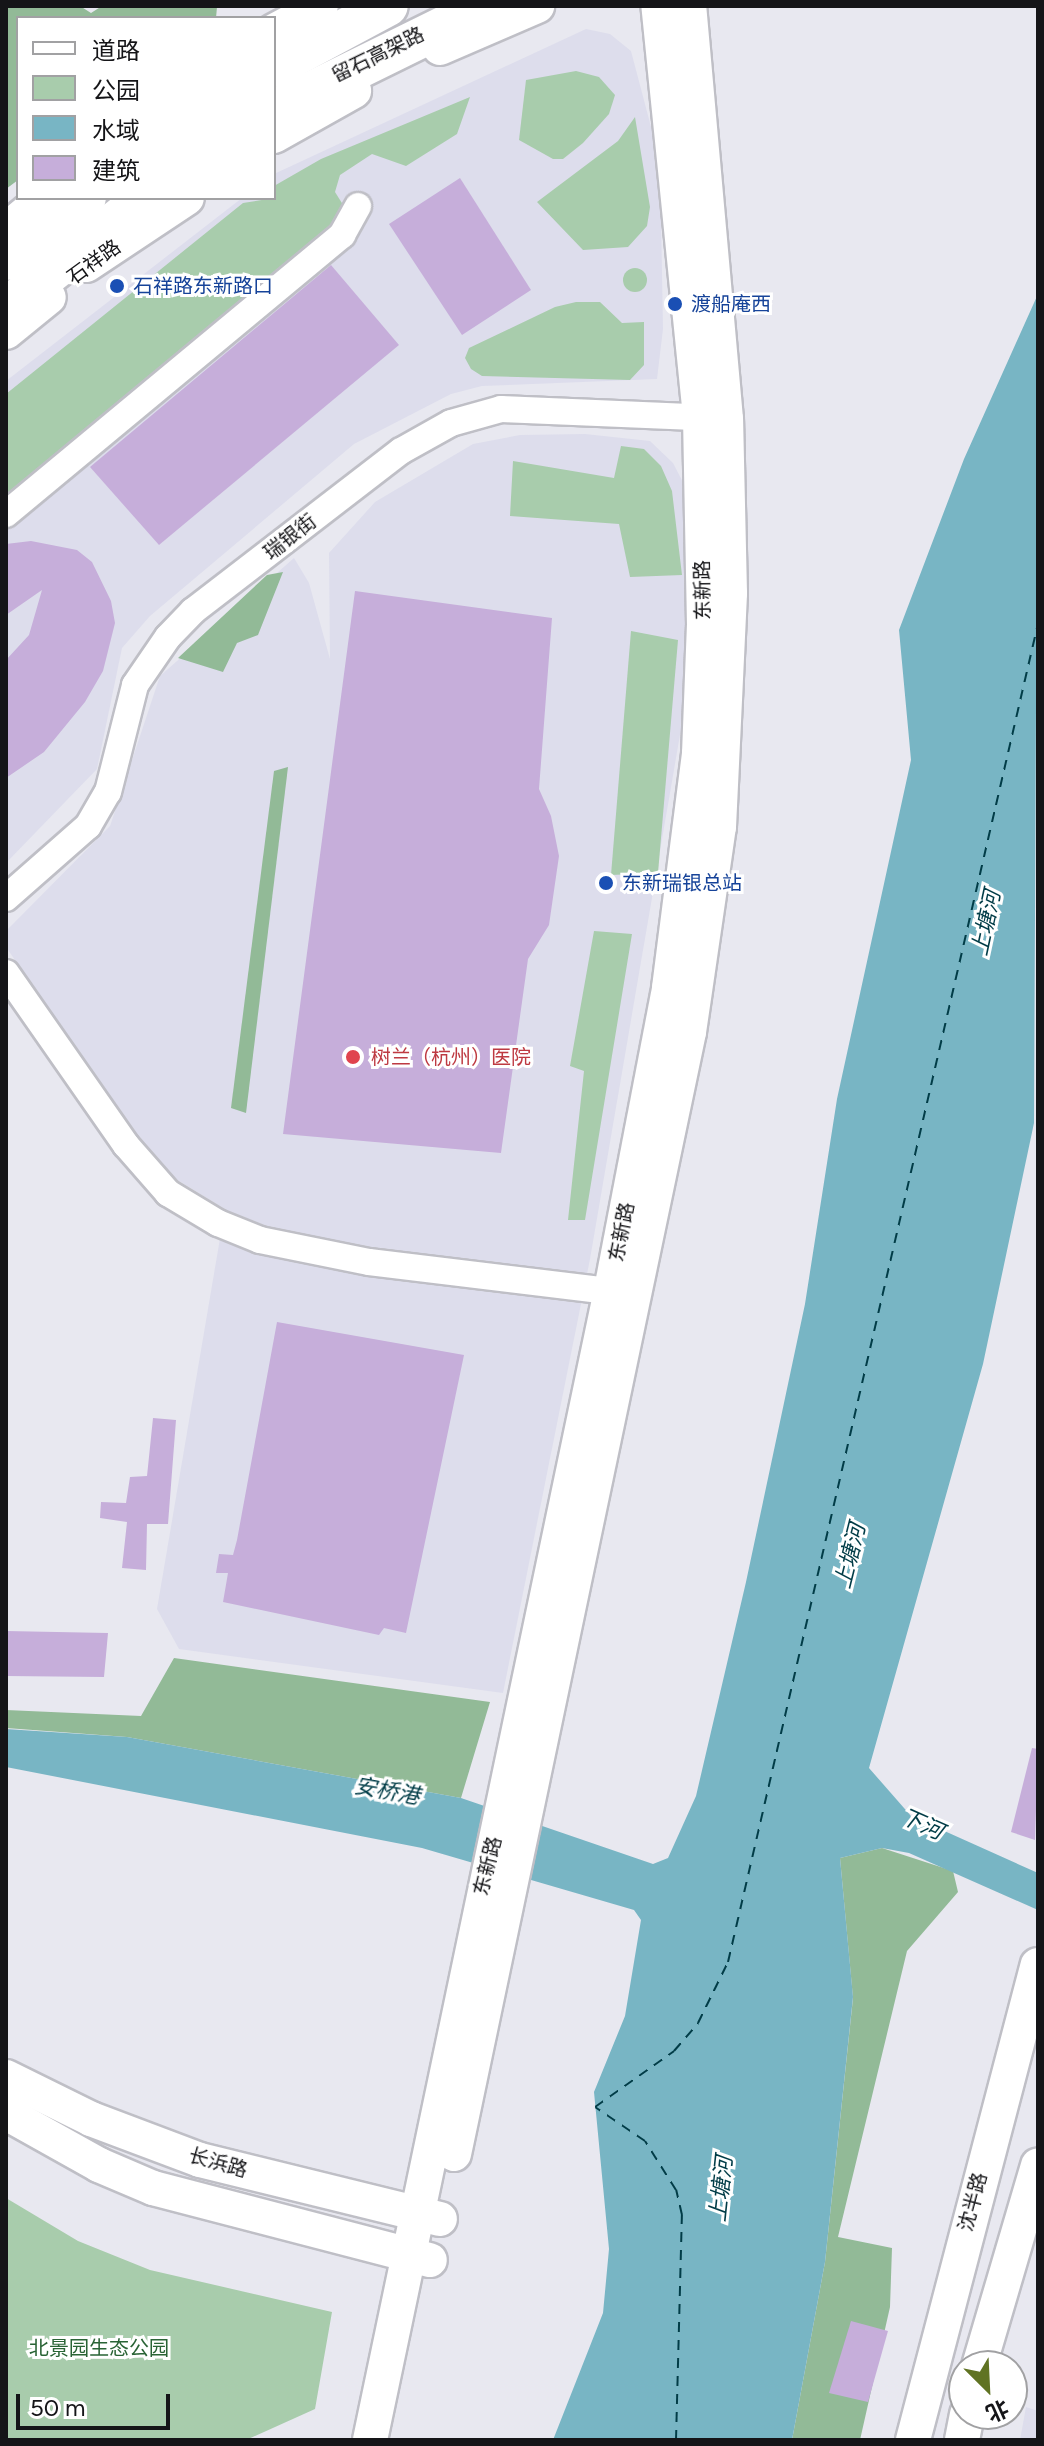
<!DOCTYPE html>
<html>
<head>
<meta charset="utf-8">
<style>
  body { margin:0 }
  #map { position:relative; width:1044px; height:2446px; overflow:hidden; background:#e8e8f0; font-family:Figtree,"Noto Sans SC",sans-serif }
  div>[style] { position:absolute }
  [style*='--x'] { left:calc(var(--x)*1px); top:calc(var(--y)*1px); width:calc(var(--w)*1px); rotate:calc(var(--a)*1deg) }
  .built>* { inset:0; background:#ddddec }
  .green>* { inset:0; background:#a8ccac }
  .round { border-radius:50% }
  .forest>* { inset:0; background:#92ba97 }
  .water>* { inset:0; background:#78b5c4 }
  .ferry>* { height:2px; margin-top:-1px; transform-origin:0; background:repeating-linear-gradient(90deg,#013c47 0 10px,transparent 0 18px) }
  .building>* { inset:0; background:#c6aeda }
  .roads { filter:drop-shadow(2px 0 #bfbfc6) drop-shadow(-2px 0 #bfbfc6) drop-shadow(0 2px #bfbfc6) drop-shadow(0 -2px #bfbfc6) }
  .minor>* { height:26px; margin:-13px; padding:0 13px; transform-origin:13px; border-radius:13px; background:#fff }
  .major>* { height:34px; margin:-17px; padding:0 17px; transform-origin:17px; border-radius:17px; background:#fff }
  .highway>* { height:40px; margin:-20px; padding:0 20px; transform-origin:20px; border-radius:20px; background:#fff }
  .dots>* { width:22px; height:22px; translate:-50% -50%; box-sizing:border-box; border:4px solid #fff; border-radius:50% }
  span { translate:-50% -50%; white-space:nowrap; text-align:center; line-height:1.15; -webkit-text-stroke:6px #fff; paint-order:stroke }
  .street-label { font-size:20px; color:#151518 }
  .transit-label { font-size:20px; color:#164399 }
  .left { translate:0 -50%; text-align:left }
  .health-label { font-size:20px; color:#be3a42 }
  .park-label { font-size:20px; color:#2a6436 }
  .water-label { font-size:22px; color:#013c47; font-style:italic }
  .frame { position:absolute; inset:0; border:8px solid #151518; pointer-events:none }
  .legend { position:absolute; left:16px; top:16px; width:260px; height:184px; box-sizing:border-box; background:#fff; border:2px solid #a1a1a3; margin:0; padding:10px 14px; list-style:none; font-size:24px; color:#151518 }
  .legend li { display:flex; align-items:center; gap:16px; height:40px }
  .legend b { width:40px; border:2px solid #a1a1a3 }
  .north { position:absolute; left:948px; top:2350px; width:80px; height:80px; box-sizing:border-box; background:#fff; border:2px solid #a1a1a3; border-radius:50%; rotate:156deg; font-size:22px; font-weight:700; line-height:32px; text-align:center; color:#151518 }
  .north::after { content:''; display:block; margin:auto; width:28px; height:36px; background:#607323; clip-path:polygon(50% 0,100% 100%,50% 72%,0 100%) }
  .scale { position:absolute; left:16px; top:2394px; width:154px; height:36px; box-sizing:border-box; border:4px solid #151518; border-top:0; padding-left:10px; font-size:24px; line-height:28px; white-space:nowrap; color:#151518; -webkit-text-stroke:6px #fff; paint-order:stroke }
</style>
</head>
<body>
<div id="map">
  <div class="built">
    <i style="clip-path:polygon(586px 29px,610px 34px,631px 51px,660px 161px,663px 329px,657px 379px,482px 386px,451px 394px,354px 444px,150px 616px,122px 648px,97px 769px,6px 863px,6px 381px,242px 198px,274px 198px,274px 174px)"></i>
    <i style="clip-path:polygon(585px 434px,650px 441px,673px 463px,688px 492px,688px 688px,590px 1259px,503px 1693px,179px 1649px,157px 1609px,225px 1209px,158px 1168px,6px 947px,6px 931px,110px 826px,160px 676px,294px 558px,309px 583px,330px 659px,329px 553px,375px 502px,473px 444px,520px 435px)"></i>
    <i style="clip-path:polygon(1026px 2407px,1038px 2411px,1038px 2440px,1020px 2440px)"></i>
  </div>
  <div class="green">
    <i style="clip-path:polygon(576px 71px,599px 77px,615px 95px,609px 114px,583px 143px,563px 159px,553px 159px,519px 140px,526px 80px)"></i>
    <i style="clip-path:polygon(470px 97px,457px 134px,406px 166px,372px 154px,340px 175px,335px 192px,350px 216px,6px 508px,6px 394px,243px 203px,274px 198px,274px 186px,321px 159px)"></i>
    <i style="clip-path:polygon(635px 117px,650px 207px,647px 226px,628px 247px,583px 250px,537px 202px,618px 141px)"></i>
    <i class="round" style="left:623px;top:268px;width:24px;height:24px"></i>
    <i style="clip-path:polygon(576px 302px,600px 302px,622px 323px,644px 322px,644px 365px,630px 380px,482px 376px,471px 369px,465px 358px,469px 348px,555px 307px)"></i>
    <i style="clip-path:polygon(621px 446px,644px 449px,661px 466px,672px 491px,682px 575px,630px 577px,619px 524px,510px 516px,513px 461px,614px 478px)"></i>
    <i style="clip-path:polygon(631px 631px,678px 640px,658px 873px,611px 875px)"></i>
    <i style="clip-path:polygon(594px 931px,632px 934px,585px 1220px,568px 1220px,584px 1071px,570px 1066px)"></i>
    <i style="clip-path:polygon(6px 2198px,78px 2241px,150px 2270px,332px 2312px,315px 2409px,246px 2440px,6px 2440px)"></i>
  </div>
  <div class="forest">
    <i style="clip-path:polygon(6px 6px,80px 6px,91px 13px,102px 6px,285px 6px,217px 7px,216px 18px,18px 18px,18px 180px,6px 189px)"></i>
    <i style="clip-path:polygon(283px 572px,258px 635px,237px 643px,223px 672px,178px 658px,267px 575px)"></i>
    <i style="clip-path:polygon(288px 767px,246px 1113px,231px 1108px,274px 771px)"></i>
    <i style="clip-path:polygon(174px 1658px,490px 1702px,461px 1798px,127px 1737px,6px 1728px,6px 1710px,141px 1716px)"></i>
    <i style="clip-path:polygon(882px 1848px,953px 1871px,958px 1892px,907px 1951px,838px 2237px,892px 2248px,890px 2307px,860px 2440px,792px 2440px,825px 2262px,853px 1998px,840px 1858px)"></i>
  </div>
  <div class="water">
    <i style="clip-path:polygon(1038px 294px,1034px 1123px,983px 1364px,869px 1768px,911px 1816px,1038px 1873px,1038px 1910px,909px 1853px,882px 1848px,840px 1858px,853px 1997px,825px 2262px,792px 2440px,553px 2440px,603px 2313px,609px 2249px,594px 2092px,625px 2016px,641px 1920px,634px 1910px,422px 1848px,6px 1767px,6px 1729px,127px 1737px,461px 1798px,653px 1864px,668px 1858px,696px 1796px,746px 1582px,805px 1304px,837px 1099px,911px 760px,899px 630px,964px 459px)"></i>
  </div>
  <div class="ferry">
    <i style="--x:676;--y:2440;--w:225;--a:-88.5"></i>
    <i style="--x:682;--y:2215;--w:26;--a:-103"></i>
    <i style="--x:676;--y:2190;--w:58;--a:-122.3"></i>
    <i style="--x:645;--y:2141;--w:60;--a:-145.8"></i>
    <i style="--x:595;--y:2107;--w:97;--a:-35.3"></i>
    <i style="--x:674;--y:2051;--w:37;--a:-49"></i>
    <i style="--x:698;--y:2023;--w:68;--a:-63.8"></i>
    <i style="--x:728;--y:1962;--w:1374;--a:-76.96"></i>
  </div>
  <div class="building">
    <i style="clip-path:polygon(460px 178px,531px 290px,462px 335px,389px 224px)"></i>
    <i style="clip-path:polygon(331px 265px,399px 345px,159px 545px,90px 467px)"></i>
    <i style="clip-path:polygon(31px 541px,77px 550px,92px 562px,111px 601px,115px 623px,103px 671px,85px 702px,44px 752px,6px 778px,6px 660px,29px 635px,42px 590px,6px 615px,6px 544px)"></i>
    <i style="clip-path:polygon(355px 591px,552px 618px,539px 789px,551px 816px,559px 856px,549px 925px,528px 959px,501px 1153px,283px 1134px)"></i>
    <i style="clip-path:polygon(277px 1322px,464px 1355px,406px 1633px,384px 1628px,379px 1635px,223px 1602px,228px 1573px,216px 1573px,219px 1554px,233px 1555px,237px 1540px)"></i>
    <i style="clip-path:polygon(153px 1418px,176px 1420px,168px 1524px,147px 1524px,146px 1570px,122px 1568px,127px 1522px,100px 1518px,101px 1502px,126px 1503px,130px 1477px,147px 1476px)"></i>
    <i style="clip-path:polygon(6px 1631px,108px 1633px,104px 1677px,6px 1676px)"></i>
    <i style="clip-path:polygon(1032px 1748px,1038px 1749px,1035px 1840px,1011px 1832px)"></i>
    <i style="clip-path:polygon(851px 2321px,888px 2331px,868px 2402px,829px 2393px)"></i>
  </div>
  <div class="roads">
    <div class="minor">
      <i style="--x:6;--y:514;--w:437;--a:-39.7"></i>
      <i style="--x:342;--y:235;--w:33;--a:-61"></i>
      <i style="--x:6;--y:898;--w:109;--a:-41.3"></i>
      <i style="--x:88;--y:826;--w:39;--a:-60"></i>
      <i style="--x:108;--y:792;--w:110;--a:-75.8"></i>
      <i style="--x:135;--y:685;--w:58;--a:-55.5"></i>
      <i style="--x:168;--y:637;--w:36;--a:-46"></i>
      <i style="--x:193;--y:611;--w:262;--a:-37.6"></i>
      <i style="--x:401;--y:451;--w:57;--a:-29.2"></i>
      <i style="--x:451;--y:423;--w:52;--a:-15.6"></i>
      <i style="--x:501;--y:409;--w:218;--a:2.4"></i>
      <i style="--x:6;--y:973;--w:210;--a:55.1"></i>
      <i style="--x:126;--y:1145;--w:64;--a:48.8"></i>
      <i style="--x:168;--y:1193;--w:58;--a:31"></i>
      <i style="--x:218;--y:1223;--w:45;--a:22"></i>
      <i style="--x:260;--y:1240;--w:111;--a:11.4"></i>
      <i style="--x:369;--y:1262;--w:260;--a:6.9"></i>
    </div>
    <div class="major">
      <i style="--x:274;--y:31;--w:53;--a:-28"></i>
      <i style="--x:440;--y:48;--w:106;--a:-23.4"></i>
      <i style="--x:274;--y:136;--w:92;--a:-29.4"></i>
      <i style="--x:6;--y:230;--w:50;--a:-40.1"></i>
      <i style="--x:86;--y:265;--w:121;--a:-33.6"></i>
      <i style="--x:6;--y:332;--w:55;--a:-39.1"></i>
      <i style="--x:6;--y:2077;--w:95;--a:26.3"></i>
      <i style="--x:91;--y:2119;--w:116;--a:20.6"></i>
      <i style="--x:200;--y:2160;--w:247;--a:13.8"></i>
      <i style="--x:6;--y:2113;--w:107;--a:29.2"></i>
      <i style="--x:99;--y:2165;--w:59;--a:23.1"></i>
      <i style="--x:153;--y:2188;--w:286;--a:14.6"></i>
      <i style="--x:454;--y:2154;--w:1146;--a:-78.17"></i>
      <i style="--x:689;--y:1032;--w:207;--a:-81.7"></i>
      <i style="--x:719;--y:827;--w:234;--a:-87.3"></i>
      <i style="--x:730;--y:593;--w:174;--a:-91.3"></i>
      <i style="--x:726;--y:419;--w:415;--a:-95.1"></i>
      <i style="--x:979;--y:2366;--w:209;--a:-73.6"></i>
      <i style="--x:370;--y:2440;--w:1175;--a:-78.16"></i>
      <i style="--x:611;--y:1290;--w:308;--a:-79.1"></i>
      <i style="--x:669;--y:988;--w:236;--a:-82.7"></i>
      <i style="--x:699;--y:754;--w:129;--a:-87.8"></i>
      <i style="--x:704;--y:625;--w:209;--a:-91.1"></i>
      <i style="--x:700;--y:416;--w:412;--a:-95.8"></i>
      <i style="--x:913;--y:2440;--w:491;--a:-75.3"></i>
      <i style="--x:962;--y:2440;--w:26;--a:-79"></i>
    </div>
    <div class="highway">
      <i style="--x:274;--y:67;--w:129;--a:-28.2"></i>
      <i style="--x:274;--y:110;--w:235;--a:-26.2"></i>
      <i style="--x:6;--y:260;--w:101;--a:-37.8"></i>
      <i style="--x:6;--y:308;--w:177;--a:-38.4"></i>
    </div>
  </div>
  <div class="dots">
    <i style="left:117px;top:286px;background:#1a4fb4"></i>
    <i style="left:675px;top:304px;background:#1a4fb4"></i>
    <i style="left:606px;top:883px;background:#1a4fb4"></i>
    <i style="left:353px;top:1057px;background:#e0444e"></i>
  </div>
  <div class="street-label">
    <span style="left:378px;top:55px;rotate:-26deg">留石高架路</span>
    <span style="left:94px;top:262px;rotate:-36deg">石祥路</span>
    <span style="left:290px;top:537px;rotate:-38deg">瑞银街</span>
    <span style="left:703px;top:590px;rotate:-91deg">东新路</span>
    <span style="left:622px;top:1232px;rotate:-79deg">东新路</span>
    <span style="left:488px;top:1866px;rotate:-76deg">东新路</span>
    <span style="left:218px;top:2163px;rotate:16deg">长浜路</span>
    <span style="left:973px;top:2202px;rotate:-75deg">沈半路</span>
  </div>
  <div class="transit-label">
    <span class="left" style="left:133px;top:286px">石祥路东新路口</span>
    <span class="left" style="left:691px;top:304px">渡船庵西</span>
    <span class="left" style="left:622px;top:883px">东新瑞银总站</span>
  </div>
  <div class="health-label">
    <span class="left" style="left:371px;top:1057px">树兰（杭州）医院</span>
  </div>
  <div class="park-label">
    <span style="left:99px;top:2348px">北景园生态公园</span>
  </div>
  <div class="water-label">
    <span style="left:986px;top:923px;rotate:-78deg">上塘河</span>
    <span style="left:850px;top:1556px;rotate:-76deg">上塘河</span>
    <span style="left:387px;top:1791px;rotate:10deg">安桥港</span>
    <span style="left:922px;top:1824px;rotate:24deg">下河</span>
    <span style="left:721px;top:2189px;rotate:-84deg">上塘河</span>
  </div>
  <div class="frame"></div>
  <ul class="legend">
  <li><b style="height:10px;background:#fff"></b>道路</li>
  <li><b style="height:22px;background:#a8ccac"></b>公园</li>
  <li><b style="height:22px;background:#78b5c4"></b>水域</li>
  <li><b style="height:22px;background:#c6aeda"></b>建筑</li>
  </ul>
  <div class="north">北</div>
  <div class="scale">50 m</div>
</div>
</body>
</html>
